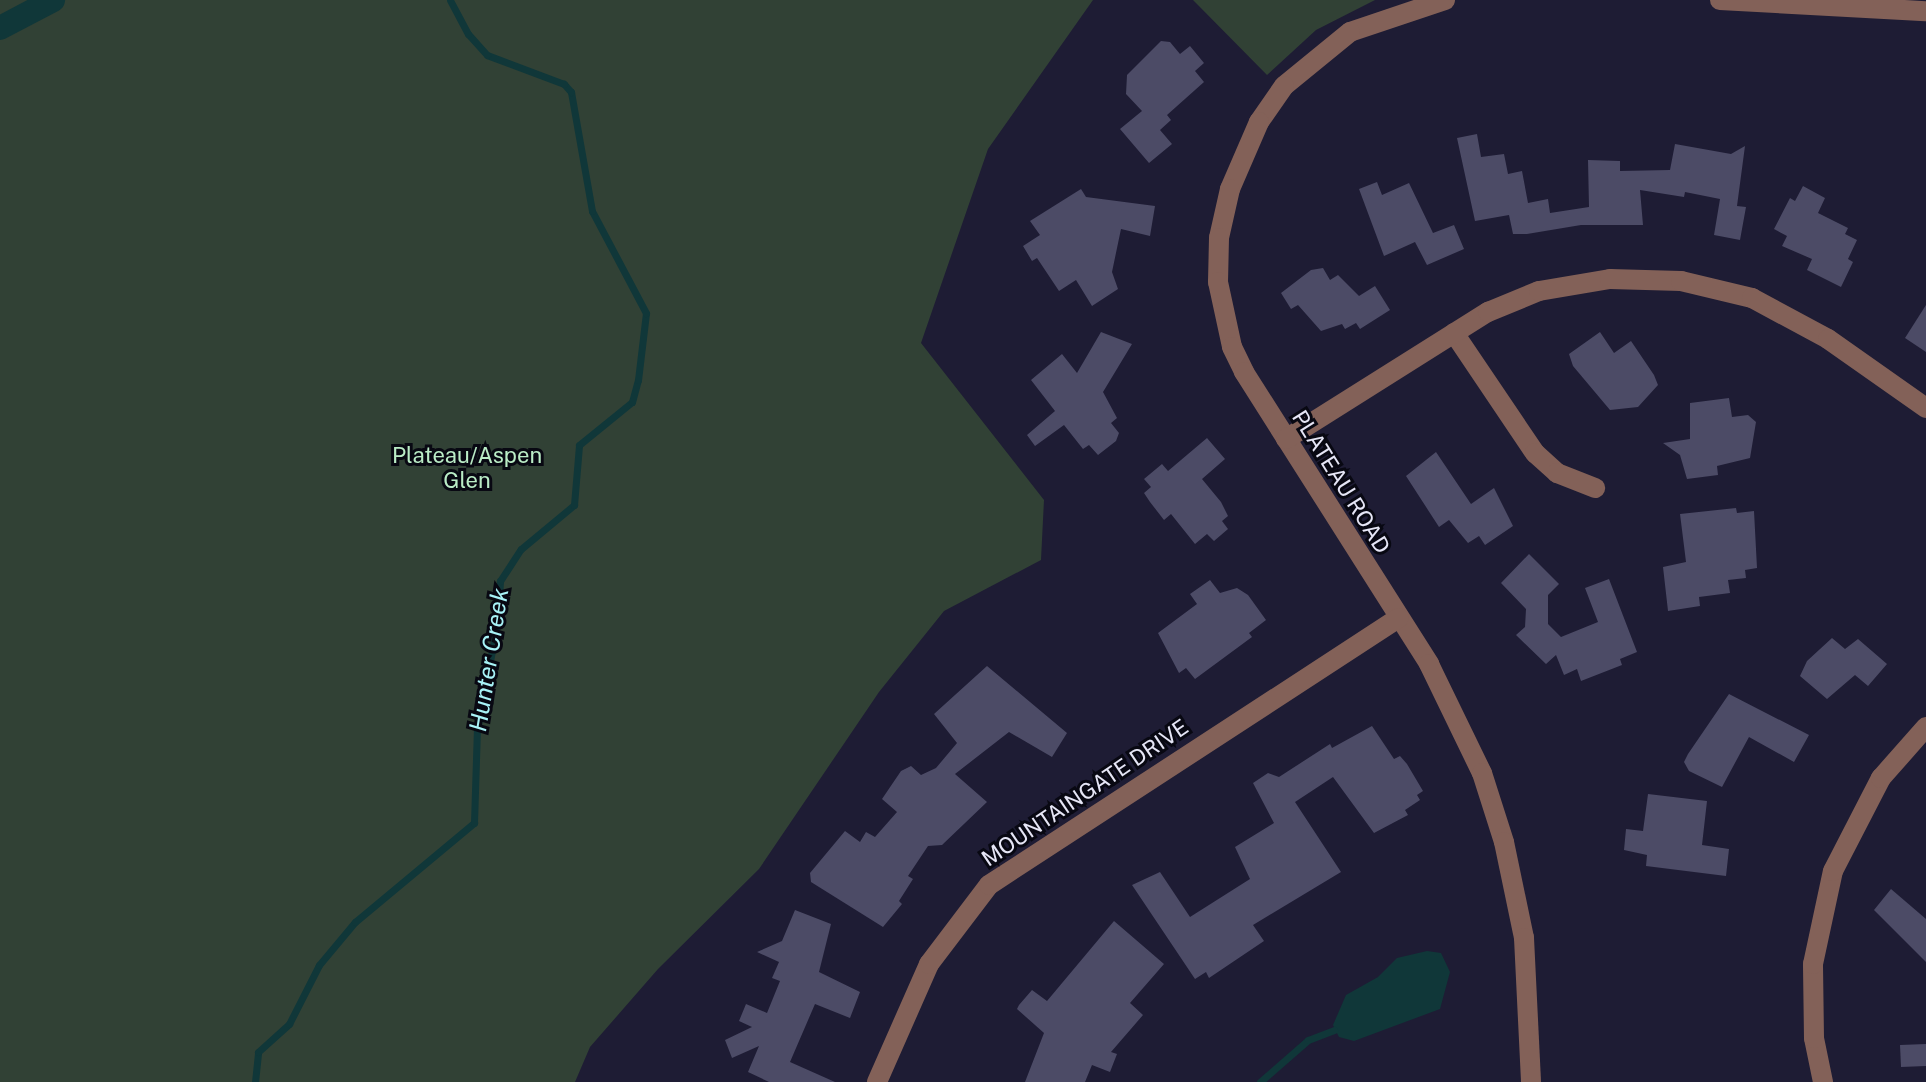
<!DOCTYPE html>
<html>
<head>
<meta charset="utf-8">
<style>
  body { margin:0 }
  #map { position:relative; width:1926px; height:1082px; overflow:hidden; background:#1e1c34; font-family:"Public Sans",sans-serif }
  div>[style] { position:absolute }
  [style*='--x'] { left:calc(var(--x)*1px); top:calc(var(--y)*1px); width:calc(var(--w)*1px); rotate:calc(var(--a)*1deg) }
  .green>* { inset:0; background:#314135 }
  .water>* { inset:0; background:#103739 }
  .stream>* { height:7px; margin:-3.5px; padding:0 3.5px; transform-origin:3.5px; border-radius:3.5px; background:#103739 }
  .canal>* { height:24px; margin:-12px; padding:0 12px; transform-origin:12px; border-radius:12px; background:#103739 }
  .building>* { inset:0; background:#4c4b66 }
  .minor>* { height:20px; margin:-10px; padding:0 10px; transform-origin:10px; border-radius:10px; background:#836158 }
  span { translate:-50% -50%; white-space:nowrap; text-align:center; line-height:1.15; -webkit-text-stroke:6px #080812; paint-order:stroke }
  .park-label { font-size:22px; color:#baecc6 }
  .street-label { font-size:22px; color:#e6e6f6 }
  .water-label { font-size:24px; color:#a8f3f7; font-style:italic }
</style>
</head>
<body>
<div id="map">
  <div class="green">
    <i style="clip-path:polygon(0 0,1093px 0,988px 149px,921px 343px,1044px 500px,1041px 560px,944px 611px,879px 692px,759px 869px,658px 969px,590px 1047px,575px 1082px,0 1082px)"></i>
    <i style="clip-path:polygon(1193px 0,1375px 0,1316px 30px,1267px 75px)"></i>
  </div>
  <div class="water">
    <i style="clip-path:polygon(1427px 951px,1441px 953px,1450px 972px,1440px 1009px,1354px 1041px,1339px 1037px,1333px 1025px,1346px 995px,1378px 977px,1397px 958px)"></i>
  </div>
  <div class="stream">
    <i style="--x:255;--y:1082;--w:30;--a:-84"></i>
    <i style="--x:258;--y:1052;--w:42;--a:-42.1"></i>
    <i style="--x:289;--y:1024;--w:66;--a:-63"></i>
    <i style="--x:319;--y:965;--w:56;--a:-50.1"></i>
    <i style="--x:355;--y:922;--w:155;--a:-39.8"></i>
    <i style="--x:474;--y:823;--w:93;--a:-88.2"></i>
    <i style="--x:477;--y:730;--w:113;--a:-79.3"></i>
    <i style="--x:498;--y:619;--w:38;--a:-87"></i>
    <i style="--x:500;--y:581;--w:38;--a:-57"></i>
    <i style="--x:521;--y:549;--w:69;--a:-39.7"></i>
    <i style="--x:574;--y:505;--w:60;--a:-85.2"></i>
    <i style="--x:579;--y:445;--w:68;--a:-39.1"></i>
    <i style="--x:632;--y:402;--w:23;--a:-75"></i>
    <i style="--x:638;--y:380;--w:67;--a:-83.2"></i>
    <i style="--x:646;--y:313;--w:115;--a:-117.9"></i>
    <i style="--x:592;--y:211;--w:121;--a:-100"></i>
    <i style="--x:571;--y:92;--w:11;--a:-131"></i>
    <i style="--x:564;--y:84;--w:82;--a:-159.4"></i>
    <i style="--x:487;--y:55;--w:28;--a:-132"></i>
    <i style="--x:468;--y:34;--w:38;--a:-118"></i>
    <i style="--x:1260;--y:1082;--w:64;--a:-41.2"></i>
    <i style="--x:1308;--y:1040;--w:28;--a:-21"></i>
  </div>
  <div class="canal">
    <i style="--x:0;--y:28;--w:60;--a:-27.8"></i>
  </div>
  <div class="building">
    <i style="clip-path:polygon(1161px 41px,1170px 42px,1180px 54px,1190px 46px,1204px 63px,1195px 71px,1204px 82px,1167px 115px,1171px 120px,1160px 130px,1172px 144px,1149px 163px,1120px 129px,1142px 111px,1126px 94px,1127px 75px)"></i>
    <i style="clip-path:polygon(1477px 134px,1481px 157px,1504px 154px,1508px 174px,1522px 171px,1528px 203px,1548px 199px,1550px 213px,1589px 207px,1588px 160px,1620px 161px,1620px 171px,1670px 170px,1675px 144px,1731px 154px,1745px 146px,1737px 206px,1746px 207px,1740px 240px,1714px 235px,1720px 199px,1685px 192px,1684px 197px,1640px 190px,1643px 225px,1581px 225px,1527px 234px,1513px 234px,1509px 215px,1475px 221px,1457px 138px)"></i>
    <i style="clip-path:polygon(1377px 182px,1382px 195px,1409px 183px,1433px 233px,1454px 225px,1464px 249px,1427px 265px,1415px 242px,1384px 256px,1359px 189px)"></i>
    <i style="clip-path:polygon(1803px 186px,1825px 198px,1818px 213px,1848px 228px,1845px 234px,1857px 240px,1848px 259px,1853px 262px,1841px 287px,1807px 270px,1812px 259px,1782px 246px,1787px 236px,1774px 229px,1790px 198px,1795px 201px)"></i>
    <i style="clip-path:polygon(1081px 189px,1086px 197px,1155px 206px,1150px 236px,1121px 229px,1112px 272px,1118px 289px,1092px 306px,1076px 280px,1059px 291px,1037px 258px,1032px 261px,1023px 246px,1040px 235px,1030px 221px)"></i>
    <i style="clip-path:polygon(1323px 268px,1330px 280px,1338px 275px,1359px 296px,1375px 286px,1390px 310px,1360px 329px,1356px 323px,1345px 329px,1342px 324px,1321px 331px,1298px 305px,1291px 309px,1281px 293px,1311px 270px)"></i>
    <i style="clip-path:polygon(1926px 305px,1926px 352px,1905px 338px)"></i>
    <i style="clip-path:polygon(1101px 332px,1132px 344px,1103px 392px,1117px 418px,1111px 423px,1119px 433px,1116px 441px,1098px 455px,1089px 445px,1083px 449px,1064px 425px,1035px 446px,1027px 435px,1055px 411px,1031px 380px,1062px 354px,1077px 373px)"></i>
    <i style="clip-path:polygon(1600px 332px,1614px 353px,1631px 341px,1654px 375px,1658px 385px,1638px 407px,1610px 410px,1573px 366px,1569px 354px)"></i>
    <i style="clip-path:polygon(1729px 398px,1732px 417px,1748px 415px,1756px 422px,1750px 458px,1717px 466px,1718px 475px,1687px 479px,1680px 455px,1663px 443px,1690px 439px,1690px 403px)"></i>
    <i style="clip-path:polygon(1207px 438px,1225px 459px,1202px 479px,1221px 502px,1228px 516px,1222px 521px,1228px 529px,1214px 541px,1207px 534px,1195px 544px,1171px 514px,1164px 520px,1150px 502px,1144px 493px,1151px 487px,1144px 479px,1162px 464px,1168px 471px)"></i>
    <i style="clip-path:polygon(1436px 452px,1471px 504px,1494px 488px,1513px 526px,1485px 545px,1479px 536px,1468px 543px,1449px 520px,1439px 527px,1406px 476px)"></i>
    <i style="clip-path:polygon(1736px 508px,1737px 513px,1754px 511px,1757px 568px,1745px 570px,1746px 578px,1728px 580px,1730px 593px,1699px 597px,1700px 606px,1668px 611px,1663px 567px,1686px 562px,1680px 514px)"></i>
    <i style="clip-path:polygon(1529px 554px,1559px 584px,1548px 595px,1548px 624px,1561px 637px,1598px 622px,1585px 588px,1609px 579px,1637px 652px,1620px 659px,1622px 665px,1581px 681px,1577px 669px,1564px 675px,1556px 655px,1546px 664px,1516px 635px,1525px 627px,1526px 609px,1501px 583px)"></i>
    <i style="clip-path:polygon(1210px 580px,1220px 593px,1237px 588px,1248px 595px,1266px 620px,1249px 633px,1252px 637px,1195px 679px,1186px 668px,1179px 673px,1158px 633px,1197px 604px,1190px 594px)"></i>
    <i style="clip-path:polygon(1832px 638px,1845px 649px,1858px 639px,1887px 664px,1868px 686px,1855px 675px,1827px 699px,1800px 676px,1807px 661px)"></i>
    <i style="clip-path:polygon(987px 666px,1067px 733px,1052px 757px,1009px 732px,955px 774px,987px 802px,942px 845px,928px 846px,908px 876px,913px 879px,899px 901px,902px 904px,883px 927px,811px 882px,810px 873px,845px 831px,860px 842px,866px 832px,875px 837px,897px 812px,882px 799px,901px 771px,911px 766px,921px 775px,936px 768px,957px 743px,934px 714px)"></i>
    <i style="clip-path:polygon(1729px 694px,1809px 735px,1794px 762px,1749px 737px,1722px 787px,1689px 771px,1684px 762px,1688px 754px)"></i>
    <i style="clip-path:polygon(1372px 726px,1394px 759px,1400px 756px,1407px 764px,1423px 791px,1417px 795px,1420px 800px,1405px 810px,1408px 815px,1374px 833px,1333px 777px,1295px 802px,1341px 872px,1253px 925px,1264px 941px,1209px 978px,1206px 972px,1195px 979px,1132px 885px,1160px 872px,1190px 917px,1250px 879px,1235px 847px,1274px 823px,1253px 783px,1268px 773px,1279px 777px,1330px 744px,1332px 748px)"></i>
    <i style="clip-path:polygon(1648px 794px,1707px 801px,1702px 845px,1729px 849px,1726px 876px,1646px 866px,1647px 855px,1624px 850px,1626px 829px,1643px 831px)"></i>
    <i style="clip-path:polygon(1891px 889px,1926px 919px,1926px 962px,1874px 910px)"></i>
    <i style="clip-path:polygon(795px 910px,831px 924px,819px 972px,860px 992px,850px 1018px,815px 1004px,790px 1062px,835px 1082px,769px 1082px,748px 1072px,759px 1046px,732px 1058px,725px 1040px,752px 1027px,739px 1021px,746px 1004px,767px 1013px,780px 981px,772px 978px,779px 962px,757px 952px,782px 941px)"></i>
    <i style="clip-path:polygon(1114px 921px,1164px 964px,1130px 1003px,1143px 1015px,1111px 1052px,1117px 1054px,1110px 1072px,1092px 1065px,1085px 1082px,1025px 1082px,1044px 1033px,1017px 1009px,1019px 1005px,1032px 990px,1047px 1001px)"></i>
    <i style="clip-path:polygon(1926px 1044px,1926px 1066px,1901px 1067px,1900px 1045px)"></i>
  </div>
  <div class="minor">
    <i style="--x:1445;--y:0;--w:100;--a:161.4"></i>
    <i style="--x:1350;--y:32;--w:85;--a:140.7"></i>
    <i style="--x:1284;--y:86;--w:44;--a:124.8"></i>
    <i style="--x:1259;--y:122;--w:73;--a:113.4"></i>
    <i style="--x:1230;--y:189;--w:50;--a:102.7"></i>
    <i style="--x:1219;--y:238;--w:44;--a:91.3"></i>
    <i style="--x:1218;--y:282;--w:66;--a:77.8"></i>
    <i style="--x:1232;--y:347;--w:28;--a:64"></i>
    <i style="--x:1244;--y:372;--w:346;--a:57.6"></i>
    <i style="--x:1429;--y:664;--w:121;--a:64.1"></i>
    <i style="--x:1482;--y:773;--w:72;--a:72.3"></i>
    <i style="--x:1504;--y:842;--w:98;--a:78.2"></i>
    <i style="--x:1524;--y:938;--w:144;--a:87.2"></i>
    <i style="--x:1720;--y:0;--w:206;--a:3.1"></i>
    <i style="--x:1454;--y:333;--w:145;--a:56"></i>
    <i style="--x:1535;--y:453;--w:30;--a:42"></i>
    <i style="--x:1557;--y:473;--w:41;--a:21.5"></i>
    <i style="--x:1286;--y:439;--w:239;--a:-32.2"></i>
    <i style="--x:1488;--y:312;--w:55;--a:-22.4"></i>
    <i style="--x:1539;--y:291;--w:72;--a:-9.6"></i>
    <i style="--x:1610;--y:279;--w:71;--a:1.6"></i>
    <i style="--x:1681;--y:281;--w:73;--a:13.5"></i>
    <i style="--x:1752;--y:298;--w:86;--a:28.3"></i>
    <i style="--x:1828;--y:339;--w:120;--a:35.1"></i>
    <i style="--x:877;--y:1082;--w:129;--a:-66.2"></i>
    <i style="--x:929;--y:964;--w:99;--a:-52.8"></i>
    <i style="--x:989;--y:885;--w:489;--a:-33.1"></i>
    <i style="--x:1823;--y:1082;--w:45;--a:-101.6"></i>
    <i style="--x:1814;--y:1038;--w:74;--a:-90.8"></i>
    <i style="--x:1813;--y:964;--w:95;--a:-77.9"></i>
    <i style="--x:1833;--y:871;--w:105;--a:-62.7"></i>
    <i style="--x:1881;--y:778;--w:68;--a:-48.6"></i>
  </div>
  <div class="park-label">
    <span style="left:467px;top:468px">Plateau/Aspen<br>Glen</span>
  </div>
  <div class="street-label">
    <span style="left:1341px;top:482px;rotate:58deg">PLATEAU ROAD</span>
    <span style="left:1085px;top:793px;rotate:-34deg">MOUNTAINGATE DRIVE</span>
  </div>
  <div class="water-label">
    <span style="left:489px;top:660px;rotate:-81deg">Hunter Creek</span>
  </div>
</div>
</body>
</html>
